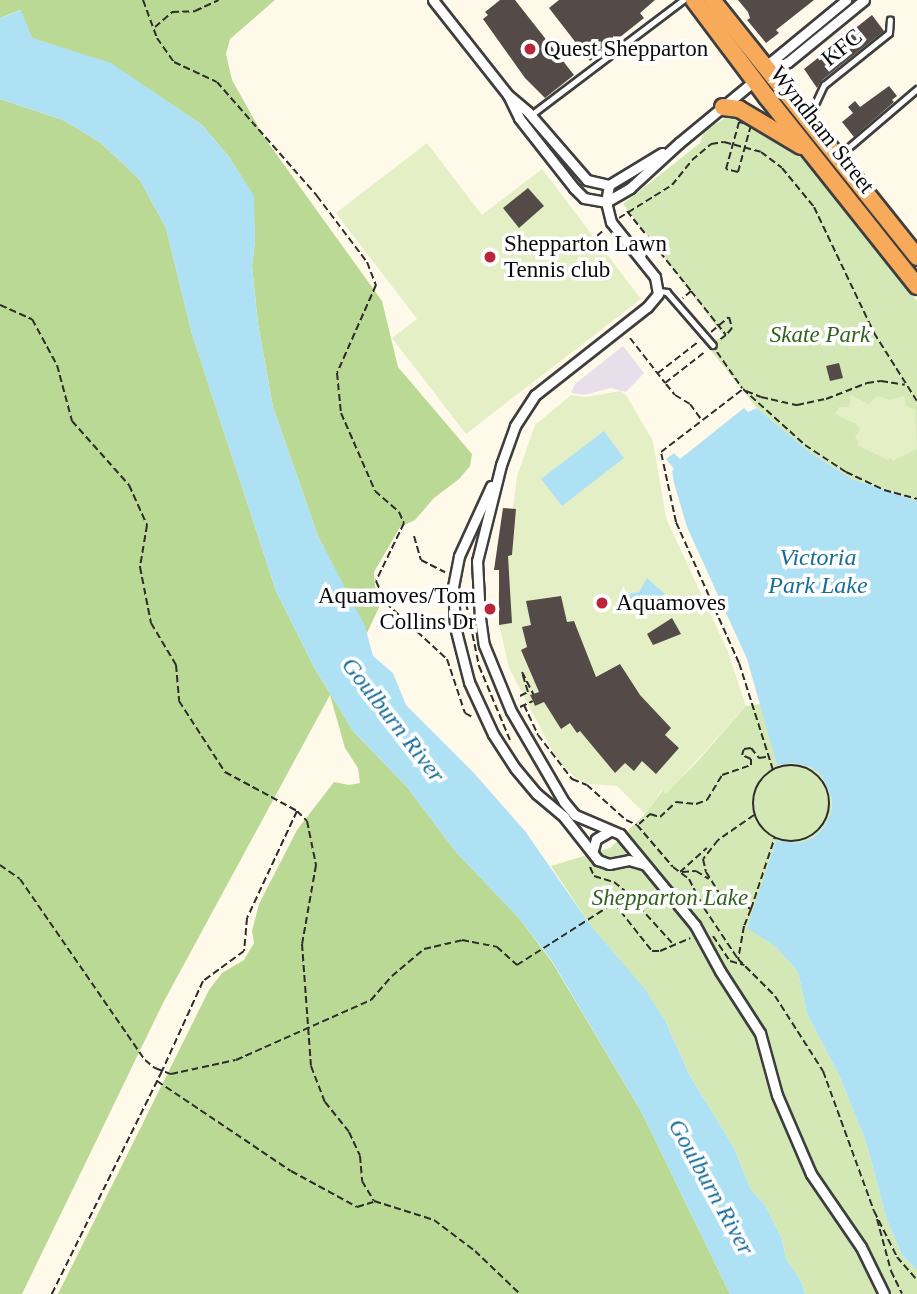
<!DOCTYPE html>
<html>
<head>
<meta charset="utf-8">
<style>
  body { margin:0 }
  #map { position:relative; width:917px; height:1294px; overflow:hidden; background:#fff9ea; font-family:Georgia,serif }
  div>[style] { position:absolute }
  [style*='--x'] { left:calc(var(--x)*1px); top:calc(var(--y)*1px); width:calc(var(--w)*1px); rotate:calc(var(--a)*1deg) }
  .industrial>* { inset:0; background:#e8dfea }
  .green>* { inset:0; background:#d4e8b5 }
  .forest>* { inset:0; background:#b9d994 }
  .pitch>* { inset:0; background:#e5efc6 }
  .water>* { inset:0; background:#afe1f5 }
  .building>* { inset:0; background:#544b48 }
  .path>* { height:2px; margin-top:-1px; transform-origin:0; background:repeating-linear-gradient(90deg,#2d2d2d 0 7px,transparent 0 10.5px) }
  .path>.ring { margin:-1px; padding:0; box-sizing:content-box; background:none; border:2px solid #2d2d2d; border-radius:50% }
  .roads { filter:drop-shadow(2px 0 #3e3e3e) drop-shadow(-2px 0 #3e3e3e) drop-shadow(0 2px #3e3e3e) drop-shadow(0 -2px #3e3e3e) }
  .service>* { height:4.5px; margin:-2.25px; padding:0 2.25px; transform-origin:2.25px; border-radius:2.25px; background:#fff }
  .minor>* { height:9px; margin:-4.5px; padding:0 4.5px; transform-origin:4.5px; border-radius:4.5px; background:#fff }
  .trunk>* { height:16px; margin:-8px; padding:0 8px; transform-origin:8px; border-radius:8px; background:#f6aa5a }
  .dots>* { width:19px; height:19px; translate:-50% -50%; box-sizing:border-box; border:4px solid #fff; border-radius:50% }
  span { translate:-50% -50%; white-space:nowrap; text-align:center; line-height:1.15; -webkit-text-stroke:7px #fff; paint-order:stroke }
  .street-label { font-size:23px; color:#0b0b0b }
  .poi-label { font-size:23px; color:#0b0b0b }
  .left { translate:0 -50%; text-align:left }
  .right { translate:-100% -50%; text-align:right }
  .park-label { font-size:23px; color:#31621d; font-style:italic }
  .water-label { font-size:24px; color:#166d9b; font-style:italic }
</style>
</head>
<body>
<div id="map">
  <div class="industrial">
    <i style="clip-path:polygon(623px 346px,644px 373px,626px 392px,611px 388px,584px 395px,571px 393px,575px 384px)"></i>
  </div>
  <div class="green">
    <i style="clip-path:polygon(741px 116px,795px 151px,828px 187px,917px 301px,917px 501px,852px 479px,811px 453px,757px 408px,708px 347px,723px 335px,623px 204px,700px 143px,704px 131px,725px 118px)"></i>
    <i style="clip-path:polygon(761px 704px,777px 765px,795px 763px,812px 768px,822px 776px,832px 799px,831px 813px,824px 827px,814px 837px,800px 843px,776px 841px,766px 870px,776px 947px,798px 972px,807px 1014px,839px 1075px,866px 1142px,887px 1220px,902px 1255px,917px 1270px,917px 1294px,805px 1294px,802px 1283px,786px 1259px,782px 1239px,765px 1205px,751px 1190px,733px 1146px,690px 1076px,665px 1020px,643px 988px,591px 926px,551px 866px,610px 848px,645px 814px,663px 790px,666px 793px,696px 763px,746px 706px)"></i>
  </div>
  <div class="forest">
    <i style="clip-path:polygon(0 0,275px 0,230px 39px,226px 54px,232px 80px,264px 137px,382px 301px,398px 367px,472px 454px,470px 466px,459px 479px,434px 498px,415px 520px,400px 527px,374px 572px,375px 586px,381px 603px,367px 633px,318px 536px,273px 407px,258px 324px,252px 266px,255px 241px,253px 195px,229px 157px,202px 125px,111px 64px,32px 38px,20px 10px,0 18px)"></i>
    <i style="clip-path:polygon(0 99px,63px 120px,101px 143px,140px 180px,166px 228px,192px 334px,276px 591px,314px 667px,353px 731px,407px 787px,456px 852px,518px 917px,552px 962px,641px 1111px,730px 1294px,58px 1294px,209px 990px,222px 973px,244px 960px,254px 943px,252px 931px,259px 904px,297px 830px,334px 782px,349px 785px,360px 783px,358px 768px,345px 748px,330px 695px,163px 1003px,22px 1294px,0 1294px)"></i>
  </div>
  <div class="pitch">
    <i style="clip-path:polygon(427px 143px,482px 215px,542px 169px,641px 299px,466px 434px,392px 338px,417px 319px,336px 213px)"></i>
    <i style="clip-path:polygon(621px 391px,626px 395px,653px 441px,666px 518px,728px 652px,746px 706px,667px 793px,662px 790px,645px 814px,617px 786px,590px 784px,577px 779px,558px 761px,509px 668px,499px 624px,498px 595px,503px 570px,494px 570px,503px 508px,513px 508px,517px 476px,535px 425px,571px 395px,585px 397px)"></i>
    <i style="clip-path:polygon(851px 395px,869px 404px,877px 396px,890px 400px,904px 396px,906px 406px,915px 410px,917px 449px,892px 461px,891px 457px,888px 460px,857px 445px,859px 441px,855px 438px,860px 429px,856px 424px,835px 414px,839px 407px,849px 407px)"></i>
  </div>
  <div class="water">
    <i style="clip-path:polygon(21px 10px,32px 38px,111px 63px,202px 125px,229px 157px,254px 196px,255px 241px,252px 266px,258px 324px,273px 407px,318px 536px,365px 626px,373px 656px,393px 673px,406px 705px,473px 772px,525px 831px,591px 926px,644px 988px,665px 1020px,690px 1076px,733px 1146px,751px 1190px,765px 1205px,782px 1239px,786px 1259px,802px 1283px,805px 1294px,730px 1294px,641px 1111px,552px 961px,518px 917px,456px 852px,407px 787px,353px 731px,314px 667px,276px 591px,192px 334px,166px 228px,140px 180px,101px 143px,63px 120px,0 99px,0 18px)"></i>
    <i style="clip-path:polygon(744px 408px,748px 412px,757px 408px,811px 453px,852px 479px,917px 501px,917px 1270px,902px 1255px,887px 1220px,866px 1142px,839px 1075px,807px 1014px,798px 972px,776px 947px,747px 928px,776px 841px,800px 843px,814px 837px,824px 827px,831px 813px,832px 799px,822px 776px,812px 768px,795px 763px,777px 765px,747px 659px,687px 527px,674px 483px,672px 471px,674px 469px,666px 459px,674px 453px,680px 459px)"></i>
    <i style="clip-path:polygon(604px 431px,624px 458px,562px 506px,541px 479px)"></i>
    <i style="clip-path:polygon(647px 578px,665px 594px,653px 600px,649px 611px,643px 615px,623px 598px,626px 594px,639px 592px)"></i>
  </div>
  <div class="building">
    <i style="clip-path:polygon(500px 0,515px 0,574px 75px,545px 98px,525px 78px,483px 19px,488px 15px,485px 12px)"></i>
    <i style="clip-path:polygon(559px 0,655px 0,640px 13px,644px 18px,590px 61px,549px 8px)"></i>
    <i style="clip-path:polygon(738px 0,814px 0,776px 30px,779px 33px,766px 43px,747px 20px,750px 18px,748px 12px)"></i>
    <i style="clip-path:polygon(872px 15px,884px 31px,821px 81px,817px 88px,804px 69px)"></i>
    <i style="clip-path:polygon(889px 86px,897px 96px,892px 100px,894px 102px,854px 137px,842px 122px,853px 113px,848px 107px,855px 101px,860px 107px)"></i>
    <i style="clip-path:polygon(528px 188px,544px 206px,519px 228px,503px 208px)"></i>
    <i style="clip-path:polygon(839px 363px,843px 378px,830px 381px,826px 366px)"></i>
    <i style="clip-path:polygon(503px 508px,516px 509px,512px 555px,508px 556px,512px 623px,499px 625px,499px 570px,494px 570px)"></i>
    <i style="clip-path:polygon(561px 596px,567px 622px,574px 621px,596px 677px,620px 664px,640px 695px,671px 728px,665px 735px,679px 748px,656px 774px,642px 761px,634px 771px,625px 763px,615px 773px,580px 731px,577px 733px,570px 723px,561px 729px,544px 702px,535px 706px,533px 701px,530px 695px,539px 692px,521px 650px,527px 647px,522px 627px,531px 625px,526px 601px)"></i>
    <i style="clip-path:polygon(672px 618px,681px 634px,653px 645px,647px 634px)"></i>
  </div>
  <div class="path">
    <i style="--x:143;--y:0;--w:40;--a:69.8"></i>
    <i style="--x:157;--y:38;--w:29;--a:55"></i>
    <i style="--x:174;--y:62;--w:47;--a:24.9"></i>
    <i style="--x:217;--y:82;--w:152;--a:48.7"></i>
    <i style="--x:317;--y:196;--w:83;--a:52.9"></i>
    <i style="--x:367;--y:262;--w:25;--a:69"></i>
    <i style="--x:376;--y:285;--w:96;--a:113.9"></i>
    <i style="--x:337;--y:373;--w:40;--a:84.3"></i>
    <i style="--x:341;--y:413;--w:85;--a:66.4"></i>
    <i style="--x:375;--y:491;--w:32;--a:41"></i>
    <i style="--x:399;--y:512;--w:12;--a:66"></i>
    <i style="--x:404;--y:523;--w:64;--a:115.8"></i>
    <i style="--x:376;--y:581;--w:24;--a:66"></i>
    <i style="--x:386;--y:603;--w:83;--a:42.6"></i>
    <i style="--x:447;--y:659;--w:57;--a:71.6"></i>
    <i style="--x:465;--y:713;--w:10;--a:29"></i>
    <i style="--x:155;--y:27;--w:23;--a:-41"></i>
    <i style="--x:172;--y:12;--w:23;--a:-2"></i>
    <i style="--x:195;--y:11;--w:26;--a:-25"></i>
    <i style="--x:739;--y:122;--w:12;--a:14"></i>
    <i style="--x:751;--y:125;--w:49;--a:105.5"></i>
    <i style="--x:738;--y:172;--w:12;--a:-166"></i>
    <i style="--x:726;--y:169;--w:49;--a:-74.5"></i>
    <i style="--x:627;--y:211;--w:102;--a:51.3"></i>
    <i style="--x:691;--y:291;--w:11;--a:139"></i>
    <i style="--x:619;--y:218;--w:62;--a:-31.9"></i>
    <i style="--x:672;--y:185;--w:32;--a:-51"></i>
    <i style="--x:692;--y:160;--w:25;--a:-40"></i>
    <i style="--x:711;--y:144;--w:13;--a:-9"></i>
    <i style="--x:724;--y:142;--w:38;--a:15"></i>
    <i style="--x:761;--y:152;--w:26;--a:37"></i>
    <i style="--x:782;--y:168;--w:50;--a:50.6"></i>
    <i style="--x:814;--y:207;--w:140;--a:64.5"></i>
    <i style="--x:874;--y:333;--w:80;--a:57.7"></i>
    <i style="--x:597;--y:236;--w:9;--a:-41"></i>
    <i style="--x:691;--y:291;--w:56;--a:51.5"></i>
    <i style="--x:726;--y:335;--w:10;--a:143"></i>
    <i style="--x:0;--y:305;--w:35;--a:24"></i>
    <i style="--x:32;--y:319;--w:52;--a:61.5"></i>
    <i style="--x:57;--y:365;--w:58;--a:75"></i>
    <i style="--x:72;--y:421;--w:86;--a:48.3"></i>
    <i style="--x:129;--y:485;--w:44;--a:65.8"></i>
    <i style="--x:147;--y:525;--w:43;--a:99.5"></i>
    <i style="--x:140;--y:567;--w:57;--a:78.9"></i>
    <i style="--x:151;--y:623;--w:49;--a:59.2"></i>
    <i style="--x:176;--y:665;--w:36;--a:85"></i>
    <i style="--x:179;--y:701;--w:85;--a:57.1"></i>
    <i style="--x:225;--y:772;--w:82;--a:28.4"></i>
    <i style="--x:297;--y:811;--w:118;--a:115"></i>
    <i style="--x:247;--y:918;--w:33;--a:95"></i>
    <i style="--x:244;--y:951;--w:51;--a:143.8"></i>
    <i style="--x:203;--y:981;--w:99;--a:114.5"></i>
    <i style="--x:162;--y:1071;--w:249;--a:116.3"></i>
    <i style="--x:711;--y:332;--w:23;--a:-40"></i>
    <i style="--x:729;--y:317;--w:11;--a:75"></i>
    <i style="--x:732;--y:328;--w:8;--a:130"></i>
    <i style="--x:630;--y:338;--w:57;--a:52.1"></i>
    <i style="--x:665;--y:383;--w:52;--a:-38"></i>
    <i style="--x:717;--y:352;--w:44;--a:55.2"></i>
    <i style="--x:658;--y:373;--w:51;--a:-37.8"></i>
    <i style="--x:666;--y:384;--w:14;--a:51"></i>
    <i style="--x:675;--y:395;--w:17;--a:31"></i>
    <i style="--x:690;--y:404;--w:19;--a:54"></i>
    <i style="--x:746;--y:391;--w:16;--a:22"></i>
    <i style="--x:761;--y:397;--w:37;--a:13"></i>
    <i style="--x:797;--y:405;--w:30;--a:-12"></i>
    <i style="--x:826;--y:399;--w:44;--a:-21.3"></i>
    <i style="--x:867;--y:383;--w:14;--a:-8"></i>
    <i style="--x:881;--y:381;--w:24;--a:9"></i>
    <i style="--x:414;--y:536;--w:25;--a:74"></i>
    <i style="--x:421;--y:560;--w:27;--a:27"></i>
    <i style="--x:464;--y:593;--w:75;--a:78.4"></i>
    <i style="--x:479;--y:666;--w:80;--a:67.3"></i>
    <i style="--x:520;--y:696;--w:9;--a:-27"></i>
    <i style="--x:528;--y:692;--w:21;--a:-107"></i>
    <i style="--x:522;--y:672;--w:25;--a:63"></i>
    <i style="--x:524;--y:705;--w:33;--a:65"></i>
    <i style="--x:538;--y:735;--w:56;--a:52.3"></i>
    <i style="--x:572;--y:779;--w:16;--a:22"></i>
    <i style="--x:587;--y:785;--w:52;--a:41.9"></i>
    <i style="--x:626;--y:820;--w:12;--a:24"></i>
    <i style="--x:637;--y:825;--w:55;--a:49.4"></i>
    <i style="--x:673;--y:867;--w:20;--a:37"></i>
    <i style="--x:689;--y:879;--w:33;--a:63"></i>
    <i style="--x:704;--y:908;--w:61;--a:56.3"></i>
    <i style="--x:520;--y:707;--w:14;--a:-25"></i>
    <i class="ring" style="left:753px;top:765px;width:74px;height:74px"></i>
    <i style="--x:773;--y:770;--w:112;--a:-107.6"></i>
    <i style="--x:739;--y:663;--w:154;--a:-114.1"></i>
    <i style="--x:676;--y:522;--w:72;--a:-102.1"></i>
    <i style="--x:661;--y:452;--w:103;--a:-37.5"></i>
    <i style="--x:743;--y:389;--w:84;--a:42.1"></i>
    <i style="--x:805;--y:445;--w:49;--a:33.4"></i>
    <i style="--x:846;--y:472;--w:42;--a:25.3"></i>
    <i style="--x:884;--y:490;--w:34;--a:15"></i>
    <i style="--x:297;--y:811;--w:14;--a:45"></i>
    <i style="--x:307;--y:821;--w:45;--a:78.4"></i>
    <i style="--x:316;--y:865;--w:80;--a:100"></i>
    <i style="--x:302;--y:944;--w:122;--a:85.8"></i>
    <i style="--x:311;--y:1066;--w:39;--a:69"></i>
    <i style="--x:325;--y:1102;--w:38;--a:51"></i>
    <i style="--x:349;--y:1132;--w:26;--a:65"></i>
    <i style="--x:360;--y:1156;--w:25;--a:85"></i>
    <i style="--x:362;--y:1181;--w:23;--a:59"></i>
    <i style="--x:374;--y:1201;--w:63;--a:17.6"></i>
    <i style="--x:434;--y:1220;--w:51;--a:37.1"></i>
    <i style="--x:475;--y:1251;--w:62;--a:43.7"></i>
    <i style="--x:754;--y:815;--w:44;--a:145.2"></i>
    <i style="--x:718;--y:840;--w:24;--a:128"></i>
    <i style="--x:703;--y:859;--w:13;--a:77"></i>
    <i style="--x:706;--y:872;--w:26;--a:58"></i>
    <i style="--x:720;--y:894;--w:34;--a:26"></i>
    <i style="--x:751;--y:909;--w:76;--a:-71.6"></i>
    <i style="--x:639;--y:824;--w:15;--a:-42"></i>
    <i style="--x:650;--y:814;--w:10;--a:17"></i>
    <i style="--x:660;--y:817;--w:22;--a:-43"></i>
    <i style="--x:676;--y:802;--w:20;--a:6"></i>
    <i style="--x:696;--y:804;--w:12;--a:-20"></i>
    <i style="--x:707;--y:800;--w:29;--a:-59"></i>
    <i style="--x:722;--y:775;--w:31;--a:-19"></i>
    <i style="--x:751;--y:765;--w:6;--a:-90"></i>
    <i style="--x:751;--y:759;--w:10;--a:-156"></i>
    <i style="--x:742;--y:755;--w:6;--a:-72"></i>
    <i style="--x:744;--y:749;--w:7;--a:-8"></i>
    <i style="--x:751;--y:748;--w:13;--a:51"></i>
    <i style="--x:759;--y:758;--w:7;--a:-8"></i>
    <i style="--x:0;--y:865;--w:24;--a:35"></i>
    <i style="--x:20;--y:879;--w:220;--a:55.4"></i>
    <i style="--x:145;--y:1060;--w:13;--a:39"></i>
    <i style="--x:155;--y:1068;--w:17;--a:21"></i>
    <i style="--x:171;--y:1074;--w:66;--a:-12.2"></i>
    <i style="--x:236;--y:1060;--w:148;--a:-24"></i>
    <i style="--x:371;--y:1000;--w:32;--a:-49"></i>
    <i style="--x:392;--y:976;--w:42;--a:-40.2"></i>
    <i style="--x:424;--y:949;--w:39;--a:-13"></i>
    <i style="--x:462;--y:940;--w:36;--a:11"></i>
    <i style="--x:497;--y:947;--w:27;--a:42"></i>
    <i style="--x:517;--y:965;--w:115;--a:-32.6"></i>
    <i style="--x:614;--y:903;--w:61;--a:51.6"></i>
    <i style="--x:652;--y:951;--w:8;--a:0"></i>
    <i style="--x:660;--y:951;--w:33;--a:-23"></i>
    <i style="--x:590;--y:867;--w:10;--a:66"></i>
    <i style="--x:594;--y:876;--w:21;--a:17"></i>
    <i style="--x:614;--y:882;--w:14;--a:39"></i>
    <i style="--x:625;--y:891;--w:73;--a:47.8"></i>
    <i style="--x:680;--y:872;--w:36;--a:-42"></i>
    <i style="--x:682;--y:872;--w:14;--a:-4"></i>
    <i style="--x:696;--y:871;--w:15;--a:32"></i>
    <i style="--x:751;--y:909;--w:18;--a:112"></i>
    <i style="--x:744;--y:926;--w:34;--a:100"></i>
    <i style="--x:738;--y:959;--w:52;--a:45"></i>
    <i style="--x:775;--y:996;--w:89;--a:57.4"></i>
    <i style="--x:823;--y:1071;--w:149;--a:70"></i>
    <i style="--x:874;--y:1211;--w:51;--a:63.4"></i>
    <i style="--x:897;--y:1257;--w:30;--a:49"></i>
    <i style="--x:713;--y:936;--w:30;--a:56"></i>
    <i style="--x:730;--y:961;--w:15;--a:16"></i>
    <i style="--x:157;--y:1081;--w:161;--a:33.9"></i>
    <i style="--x:291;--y:1171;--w:75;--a:28.6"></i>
    <i style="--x:357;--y:1207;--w:17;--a:-17"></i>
    <i style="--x:877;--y:1219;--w:54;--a:74.9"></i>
    <i style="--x:891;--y:1271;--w:25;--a:64"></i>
  </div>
  <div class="roads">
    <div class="service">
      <i style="--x:815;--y:104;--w:21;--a:-65"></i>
      <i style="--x:824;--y:85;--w:83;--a:-38.7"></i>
      <i style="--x:889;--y:33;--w:13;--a:-86"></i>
      <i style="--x:531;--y:115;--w:191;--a:-37.1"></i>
      <i style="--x:841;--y:154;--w:100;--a:-40.5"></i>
      <i style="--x:659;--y:291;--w:8;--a:7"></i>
      <i style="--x:667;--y:292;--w:70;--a:49"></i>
    </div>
    <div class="minor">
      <i style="--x:433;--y:0;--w:121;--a:51.7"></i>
      <i style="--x:508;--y:95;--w:26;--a:40"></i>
      <i style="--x:528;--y:112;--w:90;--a:49.1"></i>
      <i style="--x:587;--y:180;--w:23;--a:13"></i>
      <i style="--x:609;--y:185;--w:62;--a:-31.1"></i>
      <i style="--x:766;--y:66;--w:104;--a:-39.5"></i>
      <i style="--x:770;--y:71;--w:20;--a:-27"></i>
      <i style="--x:788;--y:62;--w:98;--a:-39.2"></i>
      <i style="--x:508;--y:95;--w:25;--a:64"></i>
      <i style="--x:519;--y:118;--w:89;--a:51.8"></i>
      <i style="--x:574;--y:188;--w:14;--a:45"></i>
      <i style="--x:584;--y:198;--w:22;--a:10"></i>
      <i style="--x:606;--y:202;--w:28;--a:-30"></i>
      <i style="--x:630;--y:188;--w:67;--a:-42.6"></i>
      <i style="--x:679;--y:143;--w:97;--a:-39.6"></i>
      <i style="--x:609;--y:185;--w:17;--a:100"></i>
      <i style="--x:606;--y:202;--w:21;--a:76"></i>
      <i style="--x:611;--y:222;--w:70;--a:51.3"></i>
      <i style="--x:655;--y:277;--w:17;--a:80"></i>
      <i style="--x:658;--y:294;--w:17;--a:130"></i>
      <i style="--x:647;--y:307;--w:142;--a:141.8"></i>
      <i style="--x:535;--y:395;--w:37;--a:123"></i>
      <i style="--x:515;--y:426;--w:41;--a:109.7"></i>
      <i style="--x:501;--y:465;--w:99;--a:104"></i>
      <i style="--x:477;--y:561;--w:57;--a:87"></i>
      <i style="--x:480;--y:618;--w:27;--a:82"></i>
      <i style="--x:484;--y:645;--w:71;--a:67.8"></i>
      <i style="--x:511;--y:711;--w:105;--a:59.8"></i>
      <i style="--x:564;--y:802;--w:17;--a:50"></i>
      <i style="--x:575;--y:815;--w:49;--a:22.9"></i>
      <i style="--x:620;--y:834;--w:118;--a:50.5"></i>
      <i style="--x:695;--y:925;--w:52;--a:61.5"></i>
      <i style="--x:720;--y:971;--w:74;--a:57.2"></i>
      <i style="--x:760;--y:1033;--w:64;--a:74.7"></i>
      <i style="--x:777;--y:1095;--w:86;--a:66.7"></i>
      <i style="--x:811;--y:1174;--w:88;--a:55.6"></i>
      <i style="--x:861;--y:1247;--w:52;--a:63.9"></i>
      <i style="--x:491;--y:486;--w:77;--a:114.6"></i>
      <i style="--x:459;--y:556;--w:33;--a:101"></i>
      <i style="--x:453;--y:588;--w:39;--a:87"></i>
      <i style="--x:455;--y:627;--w:57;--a:75.7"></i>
      <i style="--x:469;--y:682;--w:57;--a:65.2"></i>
      <i style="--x:493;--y:734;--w:40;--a:57.1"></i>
      <i style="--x:515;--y:768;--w:34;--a:50"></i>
      <i style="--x:537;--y:794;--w:35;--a:40"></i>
      <i style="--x:564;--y:817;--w:55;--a:51.7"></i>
      <i style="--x:598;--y:860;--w:12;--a:20"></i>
      <i style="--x:609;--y:864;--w:20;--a:-11"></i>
      <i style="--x:629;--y:860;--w:15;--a:16"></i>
      <i style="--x:593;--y:850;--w:11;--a:-75"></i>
      <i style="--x:596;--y:839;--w:16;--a:-30"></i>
    </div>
    <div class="trunk">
      <i style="--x:694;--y:0;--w:120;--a:53.1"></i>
      <i style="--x:766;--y:96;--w:243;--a:51.5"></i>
      <i style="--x:712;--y:0;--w:329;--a:51.4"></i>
      <i style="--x:723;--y:107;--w:16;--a:7"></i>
      <i style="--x:739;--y:109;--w:72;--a:30.8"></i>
    </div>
  </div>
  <div class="dots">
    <i style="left:530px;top:49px;background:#b92539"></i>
    <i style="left:490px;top:257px;background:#b92539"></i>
    <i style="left:602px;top:603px;background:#b92539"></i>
    <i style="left:490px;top:609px;background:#b92539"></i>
  </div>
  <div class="street-label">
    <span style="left:842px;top:48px;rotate:-39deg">KFC</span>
    <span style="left:822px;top:130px;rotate:52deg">Wyndham Street</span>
  </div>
  <div class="poi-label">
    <span class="left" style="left:544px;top:49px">Quest Shepparton</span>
    <span class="left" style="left:504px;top:257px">Shepparton Lawn<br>Tennis club</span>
    <span class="right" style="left:476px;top:609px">Aquamoves/Tom<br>Collins Dr</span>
    <span class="left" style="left:616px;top:603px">Aquamoves</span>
  </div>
  <div class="park-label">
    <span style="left:820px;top:335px">Skate Park</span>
    <span style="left:670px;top:898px">Shepparton Lake</span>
  </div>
  <div class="water-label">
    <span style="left:818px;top:572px">Victoria<br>Park Lake</span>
    <span style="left:393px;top:720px;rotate:52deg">Goulburn River</span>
    <span style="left:711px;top:1187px;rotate:61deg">Goulburn River</span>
  </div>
</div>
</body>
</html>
